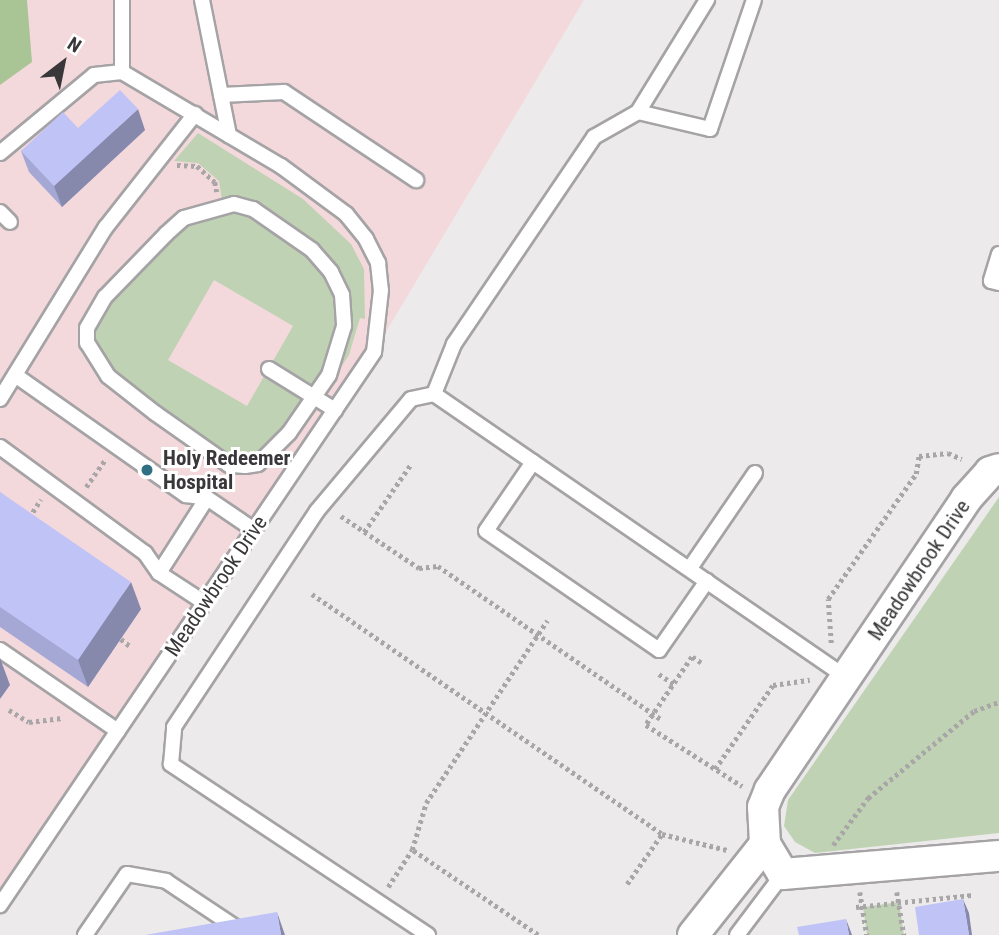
<!DOCTYPE html>
<html>
<head>
<meta charset="utf-8">
<style>
  body { margin:0 }
  #map { position:relative; width:999px; height:935px; overflow:hidden; background:#edeaec; font-family:"Roboto Condensed",sans-serif }
  div>[style] { position:absolute }
  [style*='--x'] { left:calc(var(--x)*1px); top:calc(var(--y)*1px); width:calc(var(--w)*1px); rotate:calc(var(--a)*1deg) }
  .medical>* { inset:0; background:#f4d9dc }
  .green>* { inset:0; background:#c0d2b4 }
  .forest>* { inset:0; background:#a9c595 }
  .path>* { height:4.5px; margin-top:-2.25px; transform-origin:0; background:repeating-linear-gradient(90deg,#a9a6a8 0 3.5px,transparent 0 7px) }
  .roads { filter:drop-shadow(2px 0 #a5a3a5) drop-shadow(-2px 0 #a5a3a5) drop-shadow(0 2px #a5a3a5) drop-shadow(0 -2px #a5a3a5) }
  .service>* { height:14px; margin:-7px; padding:0 7px; transform-origin:7px; border-radius:7px; background:#fff }
  .minor>* { height:30px; margin:-15px; padding:0 15px; transform-origin:15px; border-radius:15px; background:#fff }
  .wall>* { inset:0; background:#a5a8d4 }
  .shaded-wall>* { inset:0; background:#8688ac }
  .building>* { inset:0; background:#c0c3f6 }
  .dots>* { width:19px; height:19px; translate:-50% -50%; box-sizing:border-box; border:4px solid #fff; border-radius:50% }
  span { translate:-50% -50%; white-space:nowrap; text-align:center; line-height:1.15; -webkit-text-stroke:6px #fff; paint-order:stroke }
  .poi-label { font-size:21px; color:#393739; font-weight:700 }
  .left { translate:0 -50%; text-align:left }
  .street-label { font-size:21px; color:#393739 }
  .north { position:absolute; left:28px; top:28px; width:70px; height:70px; -webkit-text-stroke:5px #fff; paint-order:stroke; rotate:32deg; font-size:19px; font-weight:700; line-height:28px; text-align:center; color:#393739 }
  .north::after { content:''; display:block; margin:auto; width:24px; height:32px; background:#393739; clip-path:polygon(50% 0,100% 100%,50% 72%,0 100%) }
</style>
</head>
<body>
<div id="map">
  <div class="medical">
    <i style="clip-path:polygon(0 0,584px 0,374px 352px,0 903px)"></i>
  </div>
  <div class="green">
    <i style="clip-path:polygon(198px 133px,303px 199px,351px 244px,364px 269px,365px 319px,360px 318px,349px 355px,331px 382px,351px 326px,318px 249px,271px 213px,238px 199px,222px 200px,219px 181px,198px 163px,174px 161px)"></i>
    <i style="clip-path:polygon(227px 211px,247px 214px,314px 261px,332px 286px,338px 311px,334px 337px,316px 387px,273px 361px,293px 326px,214px 280px,168px 360px,247px 406px,266px 373px,307px 400px,270px 446px,245px 460px,230px 458px,111px 370px,94px 343px,93px 331px,121px 286px,189px 225px)"></i>
    <i style="clip-path:polygon(999px 497px,999px 833px,815px 853px,795px 842px,784px 826px,788px 800px)"></i>
    <i style="clip-path:polygon(899px 902px,904px 935px,867px 935px,863px 907px)"></i>
  </div>
  <div class="forest">
    <i style="clip-path:polygon(0 0,27px 0,32px 62px,0 85px)"></i>
  </div>
  <div class="path">
    <i style="--x:177;--y:165;--w:20;--a:3"></i>
    <i style="--x:197;--y:166;--w:24;--a:42"></i>
    <i style="--x:215;--y:182;--w:10;--a:79"></i>
    <i style="--x:86;--y:487;--w:33;--a:-55"></i>
    <i style="--x:341;--y:516;--w:94;--a:33.7"></i>
    <i style="--x:419;--y:568;--w:19;--a:-6"></i>
    <i style="--x:438;--y:566;--w:270;--a:34.5"></i>
    <i style="--x:29;--y:518;--w:22;--a:-58"></i>
    <i style="--x:364;--y:532;--w:83;--a:-55.3"></i>
    <i style="--x:312;--y:594;--w:424;--a:34.4"></i>
    <i style="--x:121;--y:639;--w:11;--a:38"></i>
    <i style="--x:831;--y:643;--w:44;--a:-93.9"></i>
    <i style="--x:828;--y:599;--w:153;--a:-54.9"></i>
    <i style="--x:916;--y:474;--w:18;--a:-81"></i>
    <i style="--x:919;--y:456;--w:29;--a:-6"></i>
    <i style="--x:948;--y:453;--w:15;--a:23"></i>
    <i style="--x:701;--y:663;--w:11;--a:-146"></i>
    <i style="--x:692;--y:657;--w:82;--a:124.1"></i>
    <i style="--x:646;--y:725;--w:114;--a:32.4"></i>
    <i style="--x:659;--y:674;--w:18;--a:34"></i>
    <i style="--x:9;--y:710;--w:23;--a:31"></i>
    <i style="--x:29;--y:722;--w:35;--a:-7"></i>
    <i style="--x:715;--y:769;--w:102;--a:-55.4"></i>
    <i style="--x:773;--y:685;--w:37;--a:-8"></i>
    <i style="--x:833;--y:845;--w:59;--a:-53.3"></i>
    <i style="--x:868;--y:798;--w:137;--a:-39.4"></i>
    <i style="--x:974;--y:711;--w:27;--a:-20"></i>
    <i style="--x:627;--y:884;--w:61;--a:-55"></i>
    <i style="--x:662;--y:834;--w:67;--a:13.8"></i>
    <i style="--x:388;--y:887;--w:44;--a:-57"></i>
    <i style="--x:860;--y:892;--w:44;--a:80.8"></i>
    <i style="--x:897;--y:892;--w:44;--a:80.8"></i>
    <i style="--x:856;--y:907;--w:118;--a:-5.9"></i>
    <i style="--x:538;--y:935;--w:152;--a:-146"></i>
    <i style="--x:412;--y:850;--w:49;--a:-73.4"></i>
    <i style="--x:426;--y:803;--w:219;--a:-56.4"></i>
  </div>
  <div class="roads">
    <div class="service">
      <i style="--x:202;--y:0;--w:138;--a:78.7"></i>
      <i style="--x:122;--y:72;--w:72;--a:-90"></i>
      <i style="--x:221;--y:95;--w:63;--a:-2.7"></i>
      <i style="--x:284;--y:92;--w:159;--a:33.7"></i>
      <i style="--x:638;--y:112;--w:74;--a:13.3"></i>
      <i style="--x:710;--y:129;--w:136;--a:-71.2"></i>
      <i style="--x:0;--y:153;--w:122;--a:-39.7"></i>
      <i style="--x:94;--y:75;--w:28;--a:-6"></i>
      <i style="--x:122;--y:72;--w:185;--a:30.6"></i>
      <i style="--x:281;--y:166;--w:81;--a:36.4"></i>
      <i style="--x:346;--y:214;--w:32;--a:51"></i>
      <i style="--x:366;--y:239;--w:27;--a:63"></i>
      <i style="--x:378;--y:263;--w:27;--a:84"></i>
      <i style="--x:381;--y:290;--w:62;--a:96.4"></i>
      <i style="--x:374;--y:352;--w:668;--a:124.07"></i>
      <i style="--x:234;--y:204;--w:20;--a:15"></i>
      <i style="--x:253;--y:209;--w:72;--a:34.8"></i>
      <i style="--x:312;--y:250;--w:29;--a:49"></i>
      <i style="--x:331;--y:272;--w:25;--a:64"></i>
      <i style="--x:342;--y:295;--w:31;--a:86"></i>
      <i style="--x:344;--y:326;--w:51;--a:107"></i>
      <i style="--x:329;--y:375;--w:70;--a:124.6"></i>
      <i style="--x:289;--y:433;--w:44;--a:135"></i>
      <i style="--x:258;--y:464;--w:13;--a:171"></i>
      <i style="--x:245;--y:466;--w:16;--a:-176"></i>
      <i style="--x:229;--y:465;--w:90;--a:-144.9"></i>
      <i style="--x:155;--y:413;--w:60;--a:-141.8"></i>
      <i style="--x:108;--y:376;--w:39;--a:-122"></i>
      <i style="--x:87;--y:343;--w:15;--a:-90"></i>
      <i style="--x:87;--y:328;--w:36;--a:-60"></i>
      <i style="--x:105;--y:297;--w:88;--a:-45.9"></i>
      <i style="--x:166;--y:234;--w:24;--a:-42"></i>
      <i style="--x:184;--y:218;--w:52;--a:-15.6"></i>
      <i style="--x:0;--y:212;--w:14;--a:45"></i>
      <i style="--x:999;--y:254;--w:28;--a:107"></i>
      <i style="--x:991;--y:281;--w:8;--a:14"></i>
      <i style="--x:269;--y:369;--w:78;--a:31.8"></i>
      <i style="--x:15;--y:375;--w:209;--a:35.1"></i>
      <i style="--x:186;--y:495;--w:21;--a:8"></i>
      <i style="--x:207;--y:498;--w:57;--a:34.2"></i>
      <i style="--x:434;--y:394;--w:501;--a:34.51"></i>
      <i style="--x:434;--y:394;--w:54;--a:-68.2"></i>
      <i style="--x:454;--y:344;--w:250;--a:-55.9"></i>
      <i style="--x:594;--y:137;--w:51;--a:-29.6"></i>
      <i style="--x:638;--y:112;--w:132;--a:-58.4"></i>
      <i style="--x:0;--y:399;--w:202;--a:-58.4"></i>
      <i style="--x:106;--y:227;--w:144;--a:-51.8"></i>
      <i style="--x:0;--y:447;--w:180;--a:36.2"></i>
      <i style="--x:145;--y:553;--w:24;--a:55"></i>
      <i style="--x:159;--y:573;--w:55;--a:33.1"></i>
      <i style="--x:533;--y:462;--w:83;--a:124.3"></i>
      <i style="--x:486;--y:531;--w:210;--a:34.5"></i>
      <i style="--x:659;--y:650;--w:84;--a:-55.2"></i>
      <i style="--x:690;--y:568;--w:115;--a:-55.6"></i>
      <i style="--x:159;--y:573;--w:89;--a:-57.4"></i>
      <i style="--x:0;--y:650;--w:143;--a:34.5"></i>
      <i style="--x:85;--y:935;--w:74;--a:-55.5"></i>
      <i style="--x:127;--y:874;--w:40;--a:10"></i>
      <i style="--x:166;--y:881;--w:90;--a:33.7"></i>
      <i style="--x:428;--y:935;--w:309;--a:-146.4"></i>
      <i style="--x:171;--y:764;--w:37;--a:-85"></i>
      <i style="--x:174;--y:727;--w:259;--a:-56.5"></i>
      <i style="--x:317;--y:511;--w:146;--a:-50"></i>
      <i style="--x:411;--y:399;--w:24;--a:-12"></i>
      <i style="--x:737;--y:935;--w:76;--a:-53"></i>
    </div>
    <div class="minor">
      <i style="--x:765;--y:844;--w:35;--a:59"></i>
      <i style="--x:783;--y:874;--w:217;--a:-4.8"></i>
      <i style="--x:693;--y:935;--w:116;--a:-51.6"></i>
      <i style="--x:765;--y:844;--w:37;--a:-93"></i>
      <i style="--x:763;--y:807;--w:18;--a:-68"></i>
      <i style="--x:770;--y:790;--w:351;--a:-56"></i>
      <i style="--x:966;--y:499;--w:36;--a:-48"></i>
      <i style="--x:990;--y:472;--w:9;--a:-18"></i>
    </div>
  </div>
  <div class="wall">
    <i style="clip-path:polygon(78px 128px,145px 130px,62px 207px,29px 172px,21px 151px)"></i>
    <i style="clip-path:polygon(0 492px,141px 609px,88px 687px,0 627px)"></i>
  </div>
  <div class="shaded-wall">
    <i style="clip-path:polygon(138px 109px,145px 130px,62px 207px,54px 186px)"></i>
    <i style="clip-path:polygon(131px 582px,141px 609px,88px 687px,78px 660px)"></i>
    <i style="clip-path:polygon(0 658px,10px 685px,0 699px)"></i>
    <i style="clip-path:polygon(963px 899px,969px 913px,972px 935px,969px 935px)"></i>
    <i style="clip-path:polygon(277px 912px,285px 935px,281px 935px)"></i>
    <i style="clip-path:polygon(846px 919px,852px 935px,849px 935px)"></i>
  </div>
  <div class="building">
    <i style="clip-path:polygon(120px 90px,138px 109px,54px 186px,21px 151px,63px 112px,78px 128px)"></i>
    <i style="clip-path:polygon(0 492px,131px 582px,78px 660px,0 607px)"></i>
    <i style="clip-path:polygon(963px 899px,969px 935px,919px 935px,915px 907px)"></i>
    <i style="clip-path:polygon(277px 912px,281px 935px,145px 935px)"></i>
    <i style="clip-path:polygon(846px 919px,849px 935px,799px 935px,797px 927px)"></i>
  </div>
  <div class="dots">
    <i style="left:147px;top:470px;background:#307084"></i>
  </div>
  <div class="poi-label">
    <span class="left" style="left:163px;top:470px">Holy Redeemer<br>Hospital</span>
  </div>
  <div class="street-label">
    <span style="left:919px;top:570px;rotate:-56deg">Meadowbrook Drive</span>
    <span style="left:216px;top:586px;rotate:-56deg">Meadowbrook Drive</span>
  </div>
  <div class="north">N</div>
</div>
</body>
</html>
